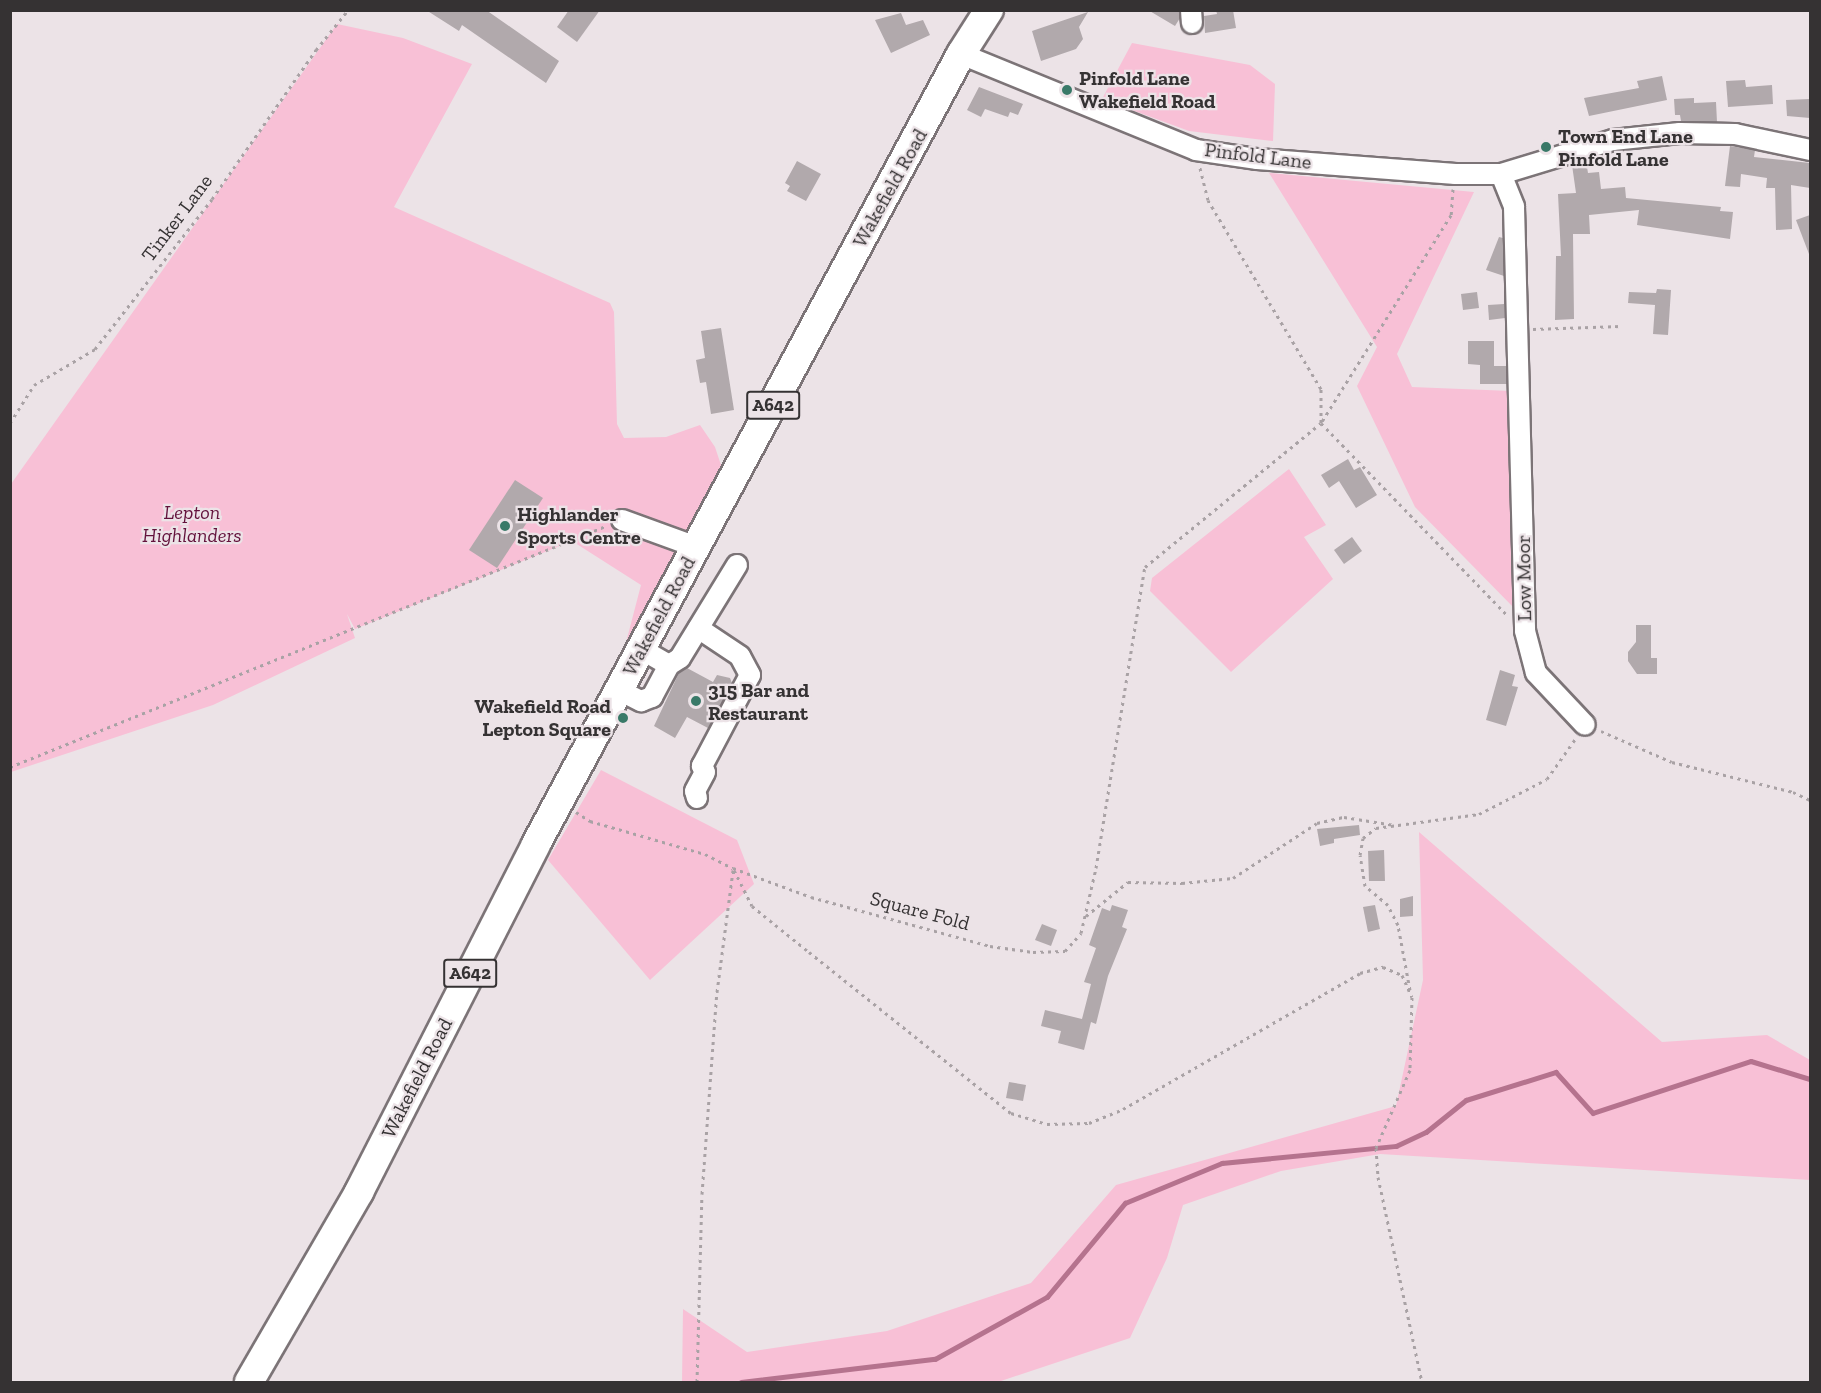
<!DOCTYPE html>
<html>
<head>
<meta charset="utf-8">
<style>
  body { margin:0 }
  #map { position:relative; width:1821px; height:1393px; overflow:hidden; background:#ece3e7; font-family:"Zilla Slab",serif }
  div>[style] { position:absolute }
  [style*='--x'] { left:calc(var(--x)*1px); top:calc(var(--y)*1px); width:calc(var(--w)*1px); rotate:calc(var(--a)*1deg) }
  .green>* { inset:0; background:#f8c0d6 }
  .stream>* { height:4.5px; margin:-2.25px; padding:0 2.25px; transform-origin:2.25px; border-radius:2.25px; background:#b5738e }
  .building>* { inset:0; background:#b1a9ac }
  .path>* { height:3px; margin-top:-1.5px; transform-origin:0; background:repeating-linear-gradient(90deg,#a9a2a5 0 3px,transparent 0 7.5px) }
  .roads { filter:drop-shadow(2px 0 #7c7477) drop-shadow(-2px 0 #7c7477) drop-shadow(0 2px #7c7477) drop-shadow(0 -2px #7c7477) }
  .minor>* { height:20px; margin:-10px; padding:0 10px; transform-origin:10px; border-radius:10px; background:#fff }
  .highway>* { height:28px; margin:-14px; padding:0 14px; transform-origin:14px; border-radius:14px; background:#fff }
  .dots>* { width:16px; height:16px; translate:-50% -50%; box-sizing:border-box; border:3px solid #ece3e7; border-radius:50% }
  span { translate:-50% -50%; white-space:nowrap; text-align:center; line-height:1.15; -webkit-text-stroke:4.5px #ece3e7; paint-order:stroke }
  .shield-label span { padding:2px 4px; background:#ece3e7; border:2px solid; border-radius:4px; -webkit-text-stroke-width:0 }
  .shield-label { font-size:18px; color:#353233; font-weight:700 }
  .poi-label { font-size:20px; color:#353233; font-weight:700 }
  .left { translate:0 -50%; text-align:left }
  .right { translate:-100% -50%; text-align:right }
  .street-label { font-size:20px; color:#353233 }
  .park-label { font-size:20px; color:#63123c; font-style:italic }
  .frame { position:absolute; inset:0; border:12px solid #353233; pointer-events:none }
</style>
</head>
<body>
<div id="map">
  <div class="green">
    <i style="clip-path:polygon(337px 24px,403px 38px,472px 64px,394px 207px,610px 303px,614px 312px,617px 424px,624px 438px,666px 437px,700px 425px,715px 447px,722px 468px,623px 654px,641px 585px,572px 541px,355px 629px,347px 614px,355px 638px,213px 705px,11px 772px,11px 484px)"></i>
    <i style="clip-path:polygon(1132px 43px,1250px 65px,1275px 84px,1273px 141px,1189px 131px,1102px 99px)"></i>
    <i style="clip-path:polygon(1269px 173px,1474px 192px,1397px 354px,1412px 387px,1511px 391px,1515px 609px,1415px 507px,1357px 386px,1377px 347px)"></i>
    <i style="clip-path:polygon(1289px 469px,1326px 525px,1304px 537px,1333px 579px,1231px 672px,1150px 591px,1152px 578px)"></i>
    <i style="clip-path:polygon(601px 770px,737px 840px,754px 884px,650px 980px,548px 860px)"></i>
    <i style="clip-path:polygon(1419px 832px,1662px 1042px,1767px 1035px,1810px 1060px,1810px 1180px,1380px 1154px,1281px 1171px,1183px 1205px,1167px 1258px,1130px 1338px,998px 1382px,682px 1382px,683px 1309px,747px 1352px,887px 1331px,1031px 1283px,1116px 1185px,1396px 1106px,1423px 980px)"></i>
  </div>
  <div class="stream">
    <i style="--x:741;--y:1382;--w:195;--a:-6.8"></i>
    <i style="--x:935;--y:1359;--w:128;--a:-29"></i>
    <i style="--x:1047;--y:1297;--w:122;--a:-50.3"></i>
    <i style="--x:1125;--y:1203;--w:105;--a:-22.4"></i>
    <i style="--x:1222;--y:1163;--w:175;--a:-5.6"></i>
    <i style="--x:1396;--y:1146;--w:33;--a:-25"></i>
    <i style="--x:1426;--y:1132;--w:51;--a:-38.7"></i>
    <i style="--x:1466;--y:1100;--w:94;--a:-17.3"></i>
    <i style="--x:1556;--y:1072;--w:55;--a:47.9"></i>
    <i style="--x:1593;--y:1113;--w:166;--a:-18.2"></i>
    <i style="--x:1751;--y:1061;--w:62;--a:17"></i>
  </div>
  <div class="building">
    <i style="clip-path:polygon(426px 10px,486px 10px,559px 61px,546px 83px,462px 25px,459px 31px)"></i>
    <i style="clip-path:polygon(569px 10px,600px 10px,577px 42px,557px 27px)"></i>
    <i style="clip-path:polygon(1148px 10px,1179px 10px,1180px 18px,1175px 26px)"></i>
    <i style="clip-path:polygon(1216px 10px,1233px 10px,1236px 28px,1205px 33px,1204px 16px,1217px 14px)"></i>
    <i style="clip-path:polygon(1088px 12px,1079px 27px,1083px 39px,1076px 49px,1041px 61px,1032px 31px)"></i>
    <i style="clip-path:polygon(901px 13px,906px 25px,923px 20px,930px 35px,891px 53px,875px 20px)"></i>
    <i style="clip-path:polygon(1662px 76px,1667px 100px,1589px 116px,1584px 98px,1639px 88px,1637px 81px)"></i>
    <i style="clip-path:polygon(1745px 80px,1746px 87px,1772px 85px,1773px 104px,1728px 107px,1726px 81px)"></i>
    <i style="clip-path:polygon(979px 87px,1023px 104px,1018px 115px,1010px 112px,1008px 117px,985px 109px,981px 117px,967px 110px)"></i>
    <i style="clip-path:polygon(1694px 98px,1694px 103px,1716px 102px,1717px 122px,1681px 121px,1680px 115px,1675px 115px,1674px 99px)"></i>
    <i style="clip-path:polygon(1810px 99px,1810px 118px,1787px 116px,1786px 100px)"></i>
    <i style="clip-path:polygon(1730px 146px,1755px 150px,1754px 157px,1810px 163px,1810px 188px,1791px 185px,1792px 229px,1776px 230px,1775px 188px,1766px 188px,1767px 178px,1741px 174px,1740px 187px,1725px 186px)"></i>
    <i style="clip-path:polygon(797px 161px,821px 174px,806px 201px,787px 191px,790px 186px,785px 183px)"></i>
    <i style="clip-path:polygon(1586px 161px,1588px 173px,1599px 172px,1601px 189px,1625px 187px,1626px 198px,1721px 207px,1720px 211px,1733px 212px,1730px 239px,1637px 225px,1639px 210px,1589px 215px,1590px 234px,1573px 234px,1574px 319px,1555px 320px,1556px 256px,1561px 256px,1558px 194px,1576px 193px,1572px 165px)"></i>
    <i style="clip-path:polygon(1810px 215px,1810px 254px,1809px 254px,1796px 220px)"></i>
    <i style="clip-path:polygon(1499px 237px,1503px 238px,1504px 276px,1486px 270px)"></i>
    <i style="clip-path:polygon(1657px 289px,1671px 290px,1668px 335px,1653px 334px,1655px 305px,1628px 303px,1629px 292px,1656px 293px)"></i>
    <i style="clip-path:polygon(1477px 292px,1479px 308px,1463px 310px,1461px 294px)"></i>
    <i style="clip-path:polygon(1504px 304px,1505px 318px,1489px 320px,1488px 305px)"></i>
    <i style="clip-path:polygon(721px 328px,734px 410px,711px 414px,706px 382px,700px 383px,696px 360px,705px 358px,701px 331px)"></i>
    <i style="clip-path:polygon(1468px 341px,1494px 341px,1494px 366px,1506px 366px,1507px 384px,1480px 384px,1480px 365px,1468px 364px)"></i>
    <i style="clip-path:polygon(1348px 459px,1354px 470px,1360px 467px,1377px 495px,1356px 508px,1339px 481px,1329px 488px,1321px 475px)"></i>
    <i style="clip-path:polygon(515px 480px,543px 498px,497px 568px,469px 550px)"></i>
    <i style="clip-path:polygon(1352px 537px,1362px 551px,1344px 564px,1334px 550px)"></i>
    <i style="clip-path:polygon(1636px 625px,1651px 625px,1651px 658px,1657px 658px,1657px 674px,1637px 674px,1628px 661px,1628px 652px,1636px 642px)"></i>
    <i style="clip-path:polygon(687px 668px,713px 682px,717px 675px,730px 678px,732px 683px,708px 728px,687px 717px,675px 738px,654px 726px,679px 673px)"></i>
    <i style="clip-path:polygon(1500px 670px,1515px 675px,1512px 686px,1518px 687px,1506px 726px,1486px 720px)"></i>
    <i style="clip-path:polygon(1359px 825px,1360px 835px,1334px 839px,1334px 843px,1320px 846px,1317px 829px)"></i>
    <i style="clip-path:polygon(1384px 850px,1385px 881px,1369px 881px,1368px 851px)"></i>
    <i style="clip-path:polygon(1413px 896px,1413px 916px,1400px 917px,1400px 899px)"></i>
    <i style="clip-path:polygon(1112px 905px,1128px 910px,1122px 927px,1127px 929px,1108px 976px,1096px 1024px,1091px 1022px,1084px 1050px,1058px 1043px,1061px 1031px,1041px 1026px,1045px 1010px,1082px 1019px,1091px 984px,1084px 982px,1096px 948px,1089px 945px,1102px 908px,1110px 911px)"></i>
    <i style="clip-path:polygon(1375px 905px,1380px 929px,1368px 932px,1363px 907px)"></i>
    <i style="clip-path:polygon(1042px 924px,1057px 930px,1051px 946px,1035px 940px)"></i>
    <i style="clip-path:polygon(1009px 1082px,1026px 1085px,1023px 1101px,1006px 1098px)"></i>
  </div>
  <div class="path">
    <i style="--x:1453;--y:189;--w:26;--a:94"></i>
    <i style="--x:1451;--y:215;--w:245;--a:122"></i>
    <i style="--x:1321;--y:423;--w:269;--a:45.9"></i>
    <i style="--x:1533;--y:329;--w:88;--a:-2"></i>
    <i style="--x:10;--y:423;--w:45;--a:-57.7"></i>
    <i style="--x:34;--y:385;--w:71;--a:-30.5"></i>
    <i style="--x:95;--y:349;--w:190;--a:-52"></i>
    <i style="--x:212;--y:199;--w:182;--a:-55.1"></i>
    <i style="--x:316;--y:50;--w:51;--a:-51.3"></i>
    <i style="--x:1601;--y:731;--w:77;--a:23.6"></i>
    <i style="--x:1672;--y:762;--w:125;--a:13.9"></i>
    <i style="--x:1793;--y:792;--w:19;--a:25"></i>
    <i style="--x:10;--y:767;--w:643;--a:-22.02"></i>
    <i style="--x:576;--y:812;--w:17;--a:33"></i>
    <i style="--x:590;--y:821;--w:120;--a:16"></i>
    <i style="--x:705;--y:854;--w:31;--a:27"></i>
    <i style="--x:733;--y:868;--w:83;--a:20.4"></i>
    <i style="--x:811;--y:897;--w:186;--a:15.3"></i>
    <i style="--x:990;--y:946;--w:43;--a:7.9"></i>
    <i style="--x:1033;--y:952;--w:32;--a:-2"></i>
    <i style="--x:1065;--y:951;--w:24;--a:-48"></i>
    <i style="--x:1081;--y:933;--w:67;--a:-77"></i>
    <i style="--x:1096;--y:868;--w:305;--a:-80.8"></i>
    <i style="--x:1145;--y:567;--w:227;--a:-39.3"></i>
    <i style="--x:1321;--y:423;--w:34;--a:-90"></i>
    <i style="--x:1321;--y:389;--w:220;--a:-120.9"></i>
    <i style="--x:1208;--y:200;--w:34;--a:-104"></i>
    <i style="--x:734;--y:870;--w:40;--a:63.4"></i>
    <i style="--x:752;--y:906;--w:73;--a:38.9"></i>
    <i style="--x:809;--y:952;--w:258;--a:38.6"></i>
    <i style="--x:1011;--y:1113;--w:38;--a:17"></i>
    <i style="--x:1047;--y:1124;--w:42;--a:-1.4"></i>
    <i style="--x:1089;--y:1123;--w:37;--a:-22"></i>
    <i style="--x:1123;--y:1109;--w:273;--a:-29.8"></i>
    <i style="--x:1360;--y:973;--w:24;--a:-15"></i>
    <i style="--x:1383;--y:967;--w:21;--a:23"></i>
    <i style="--x:1402;--y:975;--w:24;--a:66"></i>
    <i style="--x:1412;--y:997;--w:73;--a:91.6"></i>
    <i style="--x:1410;--y:1070;--w:85;--a:113.6"></i>
    <i style="--x:1376;--y:1148;--w:29;--a:86"></i>
    <i style="--x:1378;--y:1177;--w:210;--a:77.9"></i>
    <i style="--x:1086;--y:916;--w:54;--a:-39"></i>
    <i style="--x:1128;--y:882;--w:54;--a:1.1"></i>
    <i style="--x:1182;--y:883;--w:51;--a:-5.6"></i>
    <i style="--x:1233;--y:878;--w:100;--a:-33.2"></i>
    <i style="--x:1317;--y:823;--w:28;--a:-13"></i>
    <i style="--x:1344;--y:817;--w:51;--a:9.1"></i>
    <i style="--x:1410;--y:990;--w:66;--a:-100.5"></i>
    <i style="--x:1398;--y:925;--w:22;--a:-117"></i>
    <i style="--x:1388;--y:905;--w:30;--a:-140"></i>
    <i style="--x:1365;--y:886;--w:31;--a:-99"></i>
    <i style="--x:1360;--y:855;--w:17;--a:-80"></i>
    <i style="--x:1363;--y:838;--w:16;--a:-38"></i>
    <i style="--x:1376;--y:828;--w:104;--a:-7.7"></i>
    <i style="--x:1479;--y:814;--w:76;--a:-27.2"></i>
    <i style="--x:1547;--y:779;--w:50;--a:-54.7"></i>
    <i style="--x:697;--y:1382;--w:188;--a:-88.5"></i>
    <i style="--x:702;--y:1194;--w:203;--a:-85.8"></i>
    <i style="--x:717;--y:992;--w:123;--a:-82.5"></i>
  </div>
  <div class="roads">
    <div class="minor">
      <i style="--x:1191;--y:10;--w:13;--a:86"></i>
      <i style="--x:961;--y:54;--w:254;--a:22.2"></i>
      <i style="--x:1196;--y:150;--w:62;--a:8.4"></i>
      <i style="--x:1257;--y:159;--w:199;--a:4.3"></i>
      <i style="--x:1455;--y:174;--w:46;--a:0"></i>
      <i style="--x:1501;--y:174;--w:117;--a:-16.9"></i>
      <i style="--x:1613;--y:140;--w:67;--a:-6"></i>
      <i style="--x:1680;--y:133;--w:55;--a:1"></i>
      <i style="--x:1735;--y:134;--w:77;--a:12"></i>
      <i style="--x:1501;--y:174;--w:35;--a:68"></i>
      <i style="--x:1514;--y:207;--w:424;--a:88.5"></i>
      <i style="--x:1525;--y:631;--w:43;--a:75.3"></i>
      <i style="--x:1536;--y:673;--w:71;--a:46.7"></i>
      <i style="--x:622;--y:520;--w:79;--a:20"></i>
      <i style="--x:641;--y:649;--w:32;--a:30"></i>
      <i style="--x:669;--y:665;--w:13;--a:-32"></i>
      <i style="--x:680;--y:658;--w:109;--a:-58.5"></i>
      <i style="--x:619;--y:690;--w:25;--a:27"></i>
      <i style="--x:641;--y:701;--w:12;--a:-20"></i>
      <i style="--x:652;--y:697;--w:36;--a:-62"></i>
      <i style="--x:697;--y:798;--w:7;--a:-106"></i>
      <i style="--x:695;--y:791;--w:21;--a:-62"></i>
      <i style="--x:705;--y:772;--w:7;--a:-117"></i>
      <i style="--x:702;--y:766;--w:103;--a:-62.2"></i>
      <i style="--x:750;--y:675;--w:21;--a:-118"></i>
      <i style="--x:740;--y:656;--w:50;--a:-146.3"></i>
    </div>
    <div class="highway">
      <i style="--x:249;--y:1382;--w:220;--a:-59.9"></i>
      <i style="--x:359;--y:1192;--w:390;--a:-63"></i>
      <i style="--x:536;--y:844;--w:897;--a:-61.72"></i>
      <i style="--x:961;--y:54;--w:52;--a:-57.5"></i>
    </div>
  </div>
  <div class="dots">
    <i style="left:1067px;top:90px;background:#397968"></i>
    <i style="left:1546px;top:147px;background:#397968"></i>
    <i style="left:505px;top:526px;background:#397968"></i>
    <i style="left:696px;top:701px;background:#397968"></i>
    <i style="left:623px;top:718px;background:#397968"></i>
  </div>
  <div class="shield-label">
    <span style="left:773px;top:405px">A642</span>
    <span style="left:470px;top:973px">A642</span>
  </div>
  <div class="poi-label">
    <span class="left" style="left:1079px;top:90px">Pinfold Lane<br>Wakefield Road</span>
    <span class="left" style="left:1558px;top:148px">Town End Lane<br>Pinfold Lane</span>
    <span class="left" style="left:517px;top:526px">Highlander<br>Sports Centre</span>
    <span class="left" style="left:708px;top:702px">315 Bar and<br>Restaurant</span>
    <span class="right" style="left:611px;top:718px">Wakefield Road<br>Lepton Square</span>
  </div>
  <div class="street-label">
    <span style="left:1258px;top:156px;rotate:7deg">Pinfold Lane</span>
    <span style="left:890px;top:188px;rotate:-61deg">Wakefield Road</span>
    <span style="left:177px;top:218px;rotate:-53deg">Tinker Lane</span>
    <span style="left:1524px;top:578px;rotate:-91deg">Low Moor</span>
    <span style="left:659px;top:616px;rotate:-62deg">Wakefield Road</span>
    <span style="left:920px;top:911px;rotate:15deg">Square Fold</span>
    <span style="left:417px;top:1078px;rotate:-63deg">Wakefield Road</span>
  </div>
  <div class="park-label">
    <span style="left:192px;top:524px">Lepton<br>Highlanders</span>
  </div>
  <div class="frame"></div>
</div>
</body>
</html>
